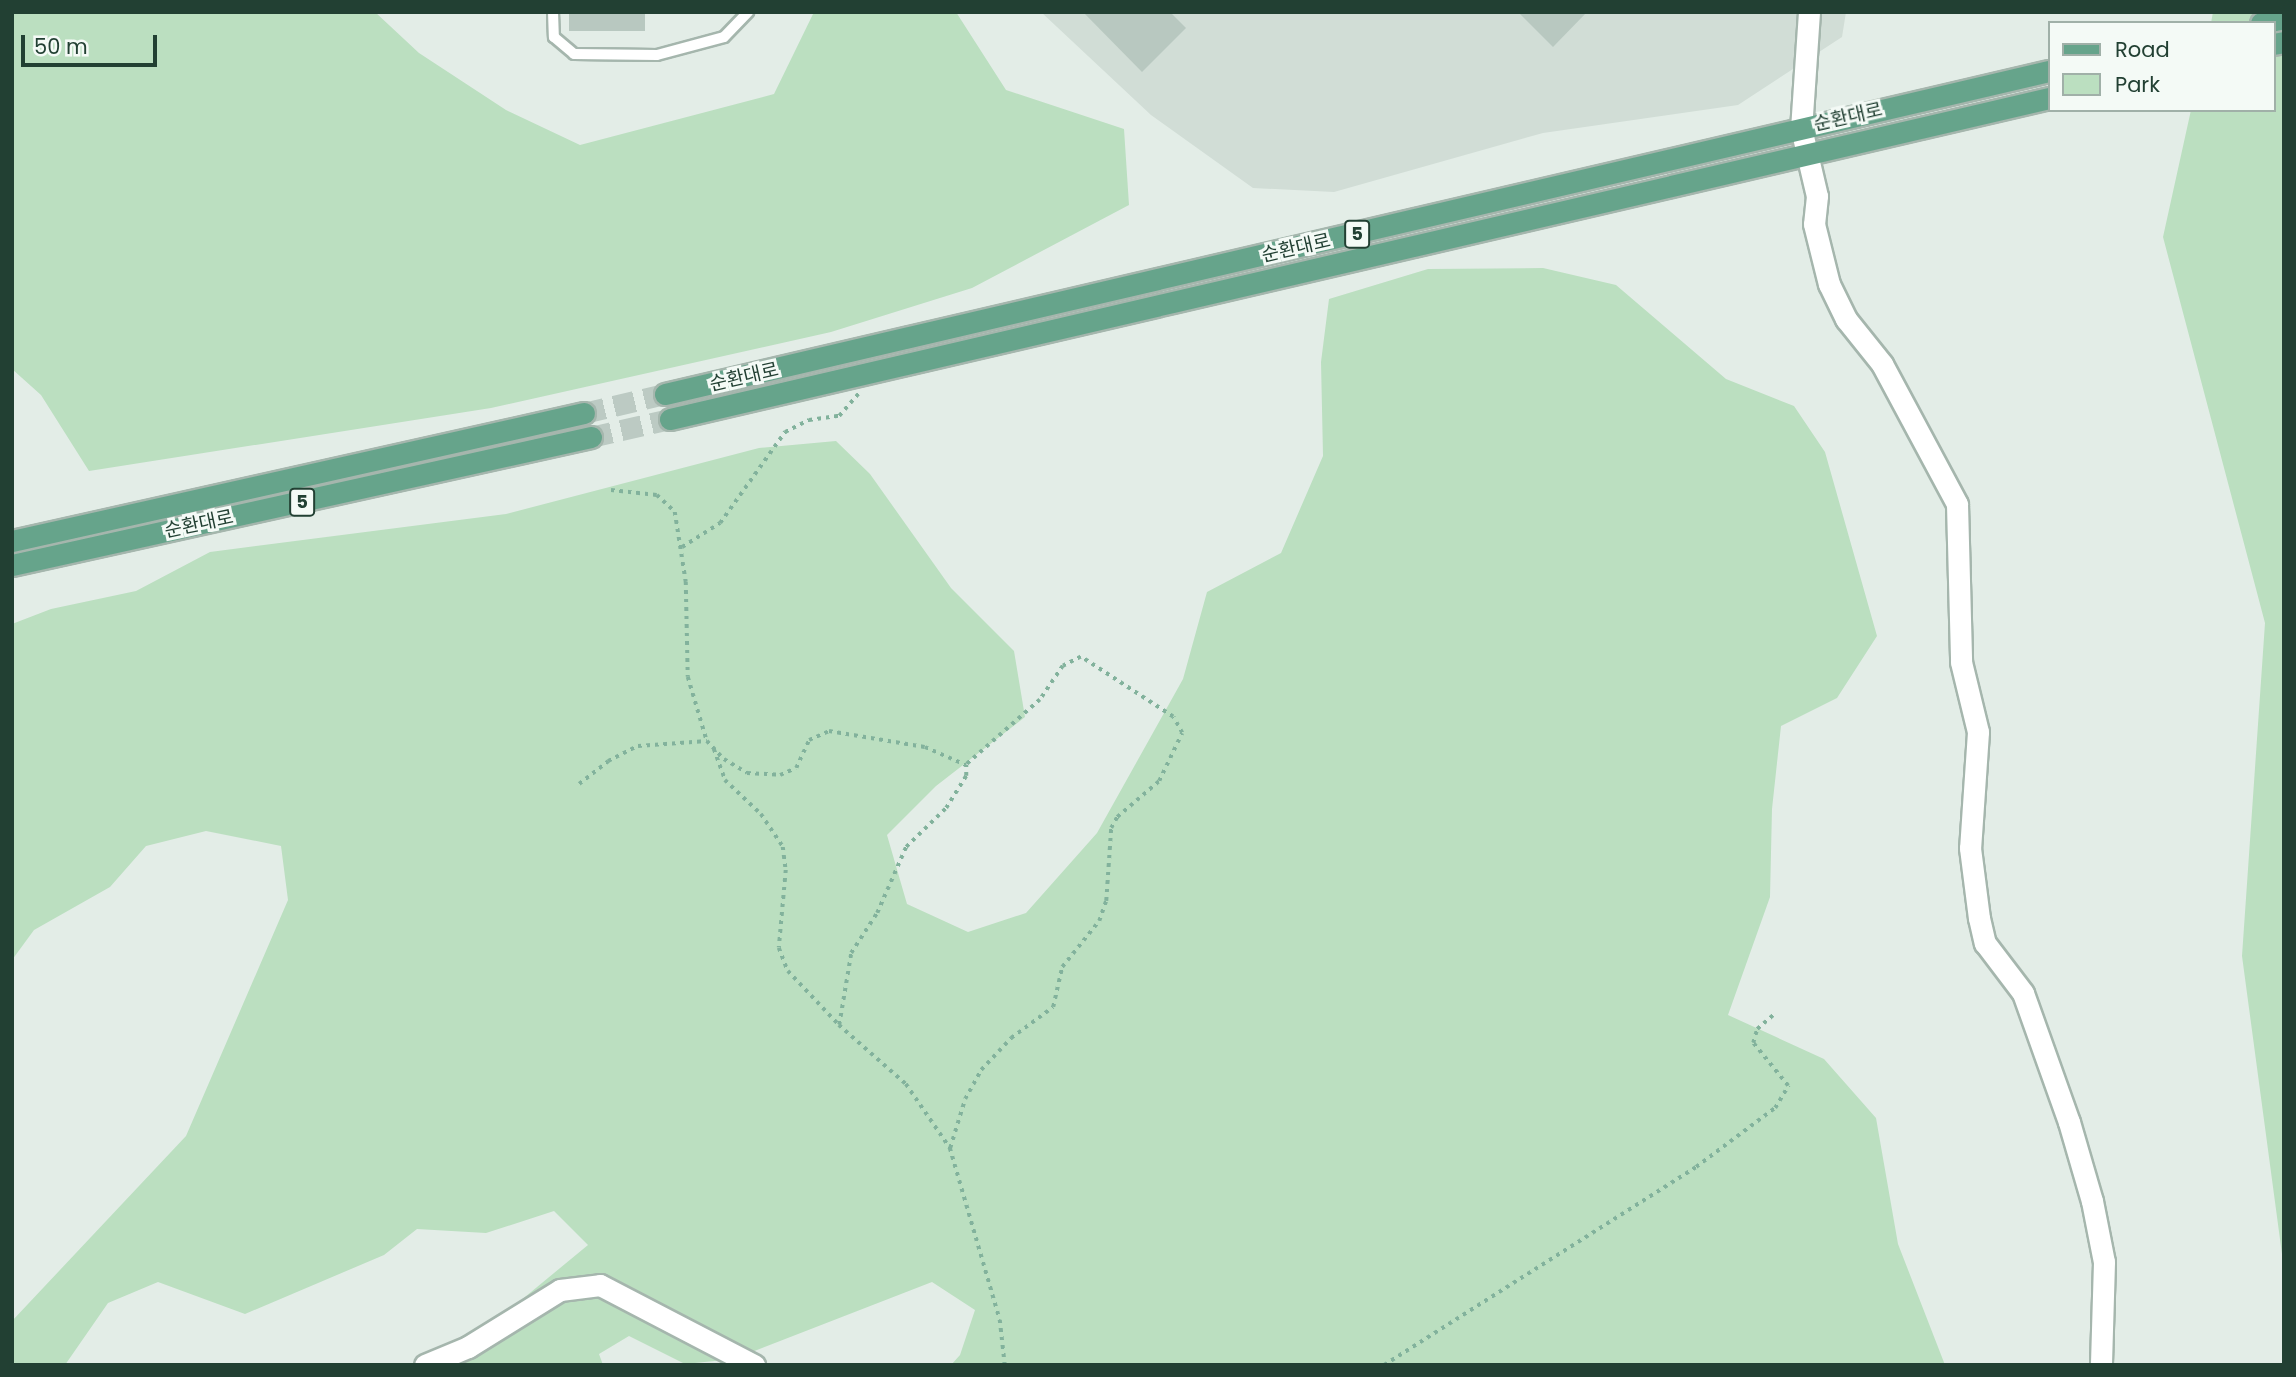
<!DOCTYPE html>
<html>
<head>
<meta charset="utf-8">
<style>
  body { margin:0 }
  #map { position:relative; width:2296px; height:1377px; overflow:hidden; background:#e3ede7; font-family:Poppins,"Noto Sans KR",sans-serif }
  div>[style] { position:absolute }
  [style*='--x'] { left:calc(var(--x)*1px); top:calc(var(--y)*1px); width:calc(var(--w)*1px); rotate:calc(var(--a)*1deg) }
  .built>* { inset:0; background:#d1ddd6 }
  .green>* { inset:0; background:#bbdfc0 }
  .building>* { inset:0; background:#b8c8c0 }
  .primary-tunnel>* { height:21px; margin-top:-10.5px; transform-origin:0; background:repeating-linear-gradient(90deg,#bccac3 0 21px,transparent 0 31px) }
  .path>* { height:3.5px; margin-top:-1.75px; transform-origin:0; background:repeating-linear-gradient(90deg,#82b29c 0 3.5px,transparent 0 8.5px) }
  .roads { filter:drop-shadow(2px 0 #a5b6ad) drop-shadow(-2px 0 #a5b6ad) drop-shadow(0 2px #a5b6ad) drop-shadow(0 -2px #a5b6ad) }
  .service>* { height:10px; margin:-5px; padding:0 5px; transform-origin:5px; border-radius:5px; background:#fff }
  .minor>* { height:21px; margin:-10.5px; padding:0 10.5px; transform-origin:10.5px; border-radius:10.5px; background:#fff }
  .primary>* { height:21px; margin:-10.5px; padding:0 10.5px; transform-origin:10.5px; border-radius:10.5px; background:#66a48b }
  span { translate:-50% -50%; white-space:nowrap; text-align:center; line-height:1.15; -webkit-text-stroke:6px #f4faf6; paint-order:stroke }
  .shield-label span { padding:2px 5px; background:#f4faf6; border:2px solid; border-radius:5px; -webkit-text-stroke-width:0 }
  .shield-label { font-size:18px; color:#224033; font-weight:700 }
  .street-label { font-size:19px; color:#224033 }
  .frame { position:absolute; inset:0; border:14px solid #224033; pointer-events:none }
  .legend { position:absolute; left:2048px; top:21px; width:228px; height:91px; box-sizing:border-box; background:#f4faf6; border:2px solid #a0b0a8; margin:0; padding:9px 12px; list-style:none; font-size:21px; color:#224033 }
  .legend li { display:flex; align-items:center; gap:14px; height:35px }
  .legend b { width:35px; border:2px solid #a0b0a8 }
  .scale { position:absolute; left:21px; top:35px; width:136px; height:32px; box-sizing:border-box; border:4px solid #224033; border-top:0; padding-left:9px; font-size:21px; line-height:24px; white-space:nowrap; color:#224033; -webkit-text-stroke:5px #f4faf6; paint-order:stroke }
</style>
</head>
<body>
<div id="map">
  <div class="built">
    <i style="clip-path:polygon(1041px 12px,1846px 12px,1842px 37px,1738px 105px,1543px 133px,1334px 192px,1253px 188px,1151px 115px)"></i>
  </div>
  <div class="green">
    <i style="clip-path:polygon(12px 12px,375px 12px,419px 53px,506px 110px,580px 145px,774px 94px,814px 12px,956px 12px,1006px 90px,1124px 129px,1129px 205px,972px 288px,831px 332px,491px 408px,89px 471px,41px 395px,12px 369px)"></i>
    <i style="clip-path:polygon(2213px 12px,2284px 12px,2284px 1269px,2242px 956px,2265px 623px,2163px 237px,2191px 110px,2273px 110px,2273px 23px,2211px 23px)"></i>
    <i style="clip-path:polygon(1543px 268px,1616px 285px,1726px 379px,1794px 406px,1825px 452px,1877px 636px,1837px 698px,1781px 726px,1772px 809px,1770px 897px,1728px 1015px,1824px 1059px,1876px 1118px,1898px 1244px,1945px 1365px,951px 1365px,960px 1355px,975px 1310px,932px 1282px,734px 1359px,685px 1364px,629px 1336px,599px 1354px,603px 1365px,410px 1365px,497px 1320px,588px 1245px,554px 1211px,486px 1233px,417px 1229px,384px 1255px,245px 1314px,158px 1282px,108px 1303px,65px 1365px,12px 1365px,12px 1321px,186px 1136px,288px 900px,281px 846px,206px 831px,146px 846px,110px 887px,34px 930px,12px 960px,12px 624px,51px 609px,136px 591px,210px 552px,506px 514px,759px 448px,836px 441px,870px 474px,951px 588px,1014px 651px,1025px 717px,936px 786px,887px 835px,907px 904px,968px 932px,1026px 913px,1097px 833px,1183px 679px,1207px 592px,1281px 553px,1323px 456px,1321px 362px,1329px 299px,1428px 269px)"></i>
  </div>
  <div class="building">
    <i style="clip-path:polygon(569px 12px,645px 12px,645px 31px,569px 31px)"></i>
    <i style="clip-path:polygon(1083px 12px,1170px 12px,1186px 28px,1142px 72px)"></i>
    <i style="clip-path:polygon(1518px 12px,1587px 12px,1553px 47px)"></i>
  </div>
  <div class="primary-tunnel">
    <i style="--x:584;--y:413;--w:83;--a:-13.2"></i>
    <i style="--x:591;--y:437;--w:81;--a:-12.8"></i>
  </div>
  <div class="path">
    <i style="--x:611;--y:490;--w:46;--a:6.2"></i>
    <i style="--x:657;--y:495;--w:25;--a:43"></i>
    <i style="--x:675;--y:512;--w:71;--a:81.1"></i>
    <i style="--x:686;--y:582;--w:95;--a:88.8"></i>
    <i style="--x:688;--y:677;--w:67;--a:73.5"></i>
    <i style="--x:707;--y:741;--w:25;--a:47"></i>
    <i style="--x:724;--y:759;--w:27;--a:31"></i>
    <i style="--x:747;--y:773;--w:33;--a:3"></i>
    <i style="--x:780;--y:775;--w:17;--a:-24"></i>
    <i style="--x:796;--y:768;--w:31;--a:-65"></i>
    <i style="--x:809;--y:740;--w:22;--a:-24"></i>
    <i style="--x:829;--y:731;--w:97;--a:9.5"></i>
    <i style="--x:925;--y:747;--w:45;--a:23.7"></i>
    <i style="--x:682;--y:547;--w:45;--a:-32.3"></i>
    <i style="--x:720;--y:523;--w:112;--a:-54.5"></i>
    <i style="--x:785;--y:432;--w:27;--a:-27"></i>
    <i style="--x:809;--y:420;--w:30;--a:-8"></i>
    <i style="--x:839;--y:416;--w:30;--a:-49"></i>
    <i style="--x:714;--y:749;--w:33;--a:70"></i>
    <i style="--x:725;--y:780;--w:50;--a:43.4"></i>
    <i style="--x:761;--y:814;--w:40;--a:56"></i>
    <i style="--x:783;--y:847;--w:23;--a:83"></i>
    <i style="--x:786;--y:870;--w:78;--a:95.1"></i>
    <i style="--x:779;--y:948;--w:25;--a:69"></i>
    <i style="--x:788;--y:971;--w:74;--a:46.6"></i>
    <i style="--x:839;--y:1025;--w:89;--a:41.4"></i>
    <i style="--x:906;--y:1084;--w:78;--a:55.5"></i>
    <i style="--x:950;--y:1148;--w:179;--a:73.8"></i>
    <i style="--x:1000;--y:1320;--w:45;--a:83.7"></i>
    <i style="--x:579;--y:784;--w:37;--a:-38"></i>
    <i style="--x:608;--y:761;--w:34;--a:-27"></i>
    <i style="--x:638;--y:746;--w:69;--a:-4.1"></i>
    <i style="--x:839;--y:1025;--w:73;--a:-80.5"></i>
    <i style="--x:851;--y:953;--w:48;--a:-57"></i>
    <i style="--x:877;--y:913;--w:72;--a:-66.3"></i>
    <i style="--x:906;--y:847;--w:56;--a:-44.3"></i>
    <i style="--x:946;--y:808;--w:38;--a:-58"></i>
    <i style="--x:966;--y:776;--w:11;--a:-90"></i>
    <i style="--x:950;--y:1148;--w:51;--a:-73"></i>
    <i style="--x:965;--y:1099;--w:33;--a:-61"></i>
    <i style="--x:981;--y:1070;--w:44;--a:-46.8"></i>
    <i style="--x:1011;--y:1038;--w:52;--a:-36.4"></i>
    <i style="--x:1053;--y:1007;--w:41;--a:-77.3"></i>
    <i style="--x:1062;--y:967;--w:59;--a:-51.2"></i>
    <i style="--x:1099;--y:921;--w:21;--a:-71"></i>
    <i style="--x:1106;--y:901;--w:73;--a:-86.1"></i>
    <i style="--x:1111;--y:828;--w:13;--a:-61"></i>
    <i style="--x:1117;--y:817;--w:55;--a:-40.6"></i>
    <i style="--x:1159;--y:781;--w:53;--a:-64.4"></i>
    <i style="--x:1182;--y:733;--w:18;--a:-119"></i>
    <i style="--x:1173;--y:717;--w:110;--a:-146.9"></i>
    <i style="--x:1081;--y:657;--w:20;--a:153"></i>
    <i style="--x:1063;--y:666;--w:41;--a:124.1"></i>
    <i style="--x:1040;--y:700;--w:98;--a:138.7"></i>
    <i style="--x:1384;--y:1365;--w:370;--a:-32.4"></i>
    <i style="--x:1696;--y:1167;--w:99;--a:-36.8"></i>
    <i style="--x:1775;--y:1108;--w:26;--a:-59"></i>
    <i style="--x:1788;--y:1086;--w:55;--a:-129.1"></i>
    <i style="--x:1753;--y:1043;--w:15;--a:-74"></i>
    <i style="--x:1757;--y:1029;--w:21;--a:-41"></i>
  </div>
  <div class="roads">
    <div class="service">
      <i style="--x:553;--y:12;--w:25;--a:88"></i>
      <i style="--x:554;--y:37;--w:26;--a:40"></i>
      <i style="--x:574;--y:54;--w:83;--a:0.7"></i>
      <i style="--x:657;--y:55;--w:69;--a:-15"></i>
      <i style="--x:724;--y:37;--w:35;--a:-46"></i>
    </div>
    <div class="minor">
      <i style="--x:1809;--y:12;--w:116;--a:93.9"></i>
      <i style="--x:1801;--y:128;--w:70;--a:76.8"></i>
      <i style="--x:1817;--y:196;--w:28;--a:96"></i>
      <i style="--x:1814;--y:224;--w:62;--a:76"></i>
      <i style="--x:1829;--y:284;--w:39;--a:64"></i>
      <i style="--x:1846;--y:319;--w:58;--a:51.3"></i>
      <i style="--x:1882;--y:364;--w:159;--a:61.8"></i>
      <i style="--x:1957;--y:504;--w:158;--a:88.5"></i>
      <i style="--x:1961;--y:662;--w:72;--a:76.3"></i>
      <i style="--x:1978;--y:732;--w:116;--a:93.9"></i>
      <i style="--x:1970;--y:848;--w:71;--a:82.7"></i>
      <i style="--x:1979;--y:918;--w:26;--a:77"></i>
      <i style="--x:1985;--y:943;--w:63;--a:52.8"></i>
      <i style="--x:2023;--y:993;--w:137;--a:70.4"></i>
      <i style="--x:2069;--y:1122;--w:82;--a:73.8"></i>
      <i style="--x:2092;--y:1201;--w:62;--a:78.9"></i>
      <i style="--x:2104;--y:1262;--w:103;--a:91.7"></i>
      <i style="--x:425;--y:1365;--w:47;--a:-22.7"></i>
      <i style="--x:468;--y:1347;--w:108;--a:-31.8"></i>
      <i style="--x:560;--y:1290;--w:40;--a:-7.1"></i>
      <i style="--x:600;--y:1285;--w:174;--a:27.5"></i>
    </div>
    <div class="primary">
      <i style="--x:2261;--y:23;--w:24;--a:-12"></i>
      <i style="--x:2273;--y:44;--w:11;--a:-10"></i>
      <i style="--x:665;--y:394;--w:1421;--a:-13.14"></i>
      <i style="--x:670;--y:419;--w:1416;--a:-13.1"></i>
      <i style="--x:12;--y:541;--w:586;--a:-12.61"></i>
      <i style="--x:12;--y:565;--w:593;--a:-12.47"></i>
    </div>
  </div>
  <div class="shield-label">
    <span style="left:1357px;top:234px">5</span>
    <span style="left:302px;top:502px">5</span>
  </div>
  <div class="street-label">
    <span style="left:1848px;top:117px;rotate:-13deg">순환대로</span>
    <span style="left:1296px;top:248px;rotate:-13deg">순환대로</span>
    <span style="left:744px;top:377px;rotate:-13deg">순환대로</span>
    <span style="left:199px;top:524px;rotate:-12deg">순환대로</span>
  </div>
  <div class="frame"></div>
  <ul class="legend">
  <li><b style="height:9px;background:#66a48b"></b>Road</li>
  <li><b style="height:19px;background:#bbdfc0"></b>Park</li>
  </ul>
  <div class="scale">50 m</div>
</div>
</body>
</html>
